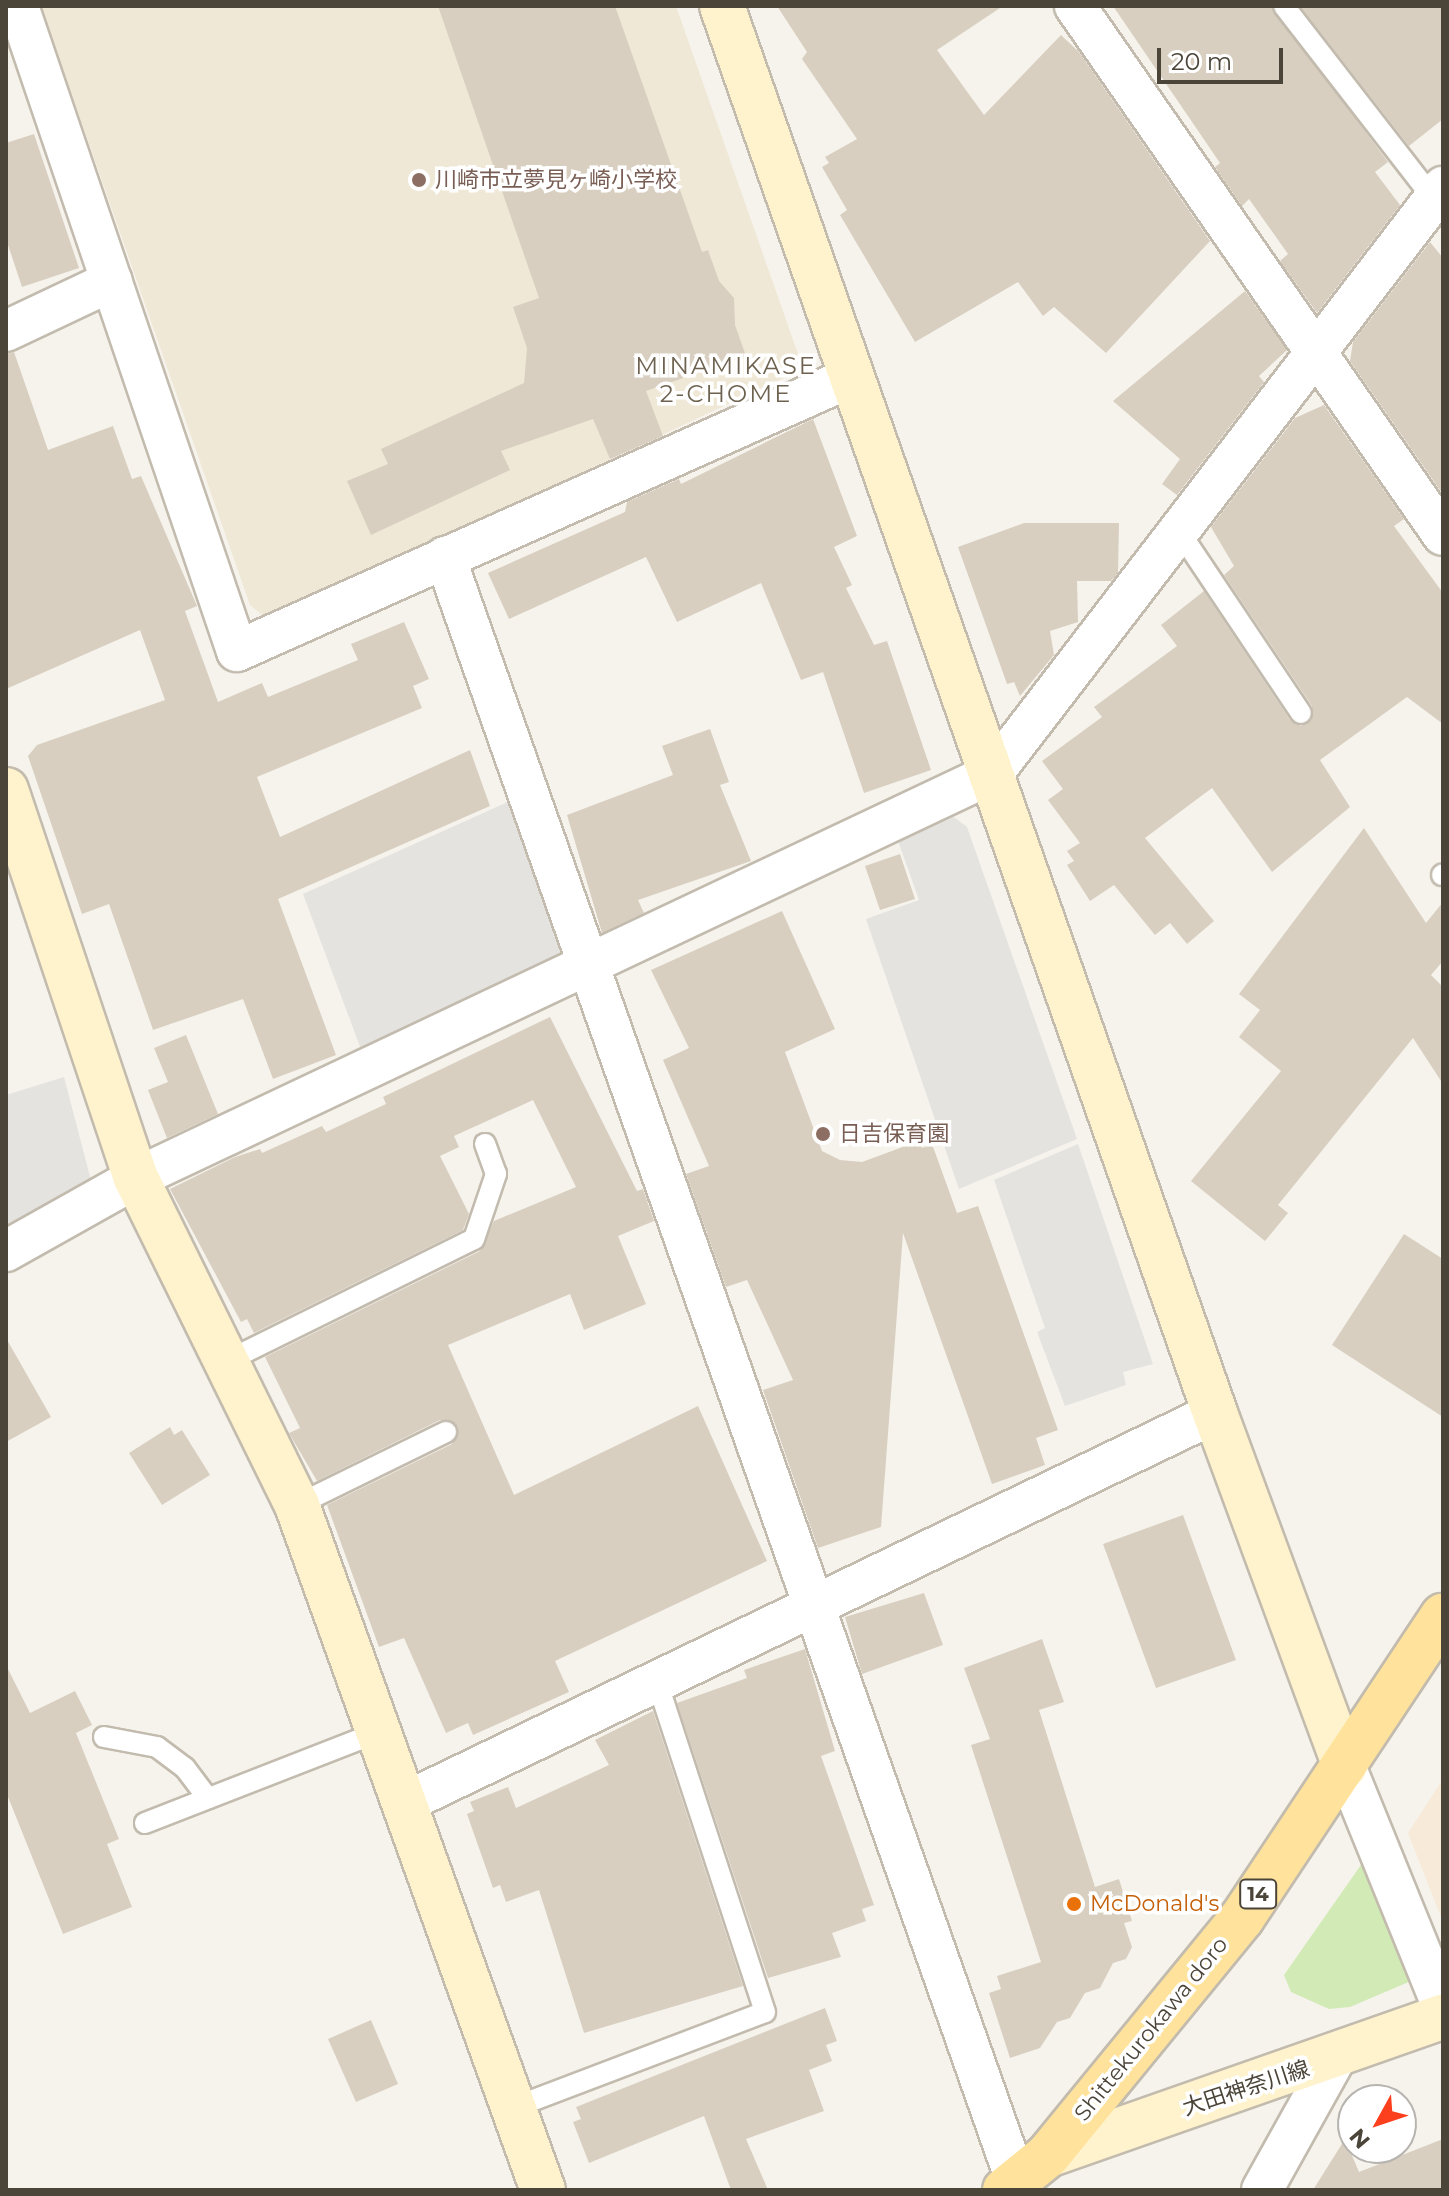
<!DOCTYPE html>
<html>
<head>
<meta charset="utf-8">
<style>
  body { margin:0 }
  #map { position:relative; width:1449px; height:2196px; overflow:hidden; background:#f6f3ec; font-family:Montserrat,"Noto Sans JP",sans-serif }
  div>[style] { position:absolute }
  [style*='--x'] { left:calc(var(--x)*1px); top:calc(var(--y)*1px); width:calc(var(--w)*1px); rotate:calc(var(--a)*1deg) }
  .commercial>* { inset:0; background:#f7ead8 }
  .education>* { inset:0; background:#efe8d6 }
  .green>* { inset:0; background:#d2eab5 }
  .parking>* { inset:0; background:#e5e3e0 }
  .building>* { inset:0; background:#d8cfc1 }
  .roads { filter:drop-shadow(2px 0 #c2bbae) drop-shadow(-2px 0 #c2bbae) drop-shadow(0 2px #c2bbae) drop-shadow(0 -2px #c2bbae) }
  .lane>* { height:20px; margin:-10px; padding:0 10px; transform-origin:10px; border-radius:10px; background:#fff }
  .street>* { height:40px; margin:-20px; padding:0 20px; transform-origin:20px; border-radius:20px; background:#fff }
  .secondary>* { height:44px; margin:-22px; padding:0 22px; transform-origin:22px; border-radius:22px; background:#fff3cd }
  .primary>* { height:44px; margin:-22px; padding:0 22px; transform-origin:22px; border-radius:22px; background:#ffe39c }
  .dots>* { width:22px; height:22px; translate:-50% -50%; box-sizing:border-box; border:4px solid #fff; border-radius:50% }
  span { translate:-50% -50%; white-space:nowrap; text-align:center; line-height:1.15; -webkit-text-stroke:7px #fff; paint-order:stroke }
  .shield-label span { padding:2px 6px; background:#fff; border:2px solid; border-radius:6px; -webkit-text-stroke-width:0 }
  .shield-label { font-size:20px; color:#4b4439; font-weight:700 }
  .education-label { font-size:22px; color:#785e54 }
  .left { translate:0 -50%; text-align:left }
  .food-label { font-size:22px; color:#c56008 }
  .street-label { font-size:22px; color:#4b4439 }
  .neighbourhood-label { font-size:24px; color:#6e6250; letter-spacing:2px }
  .frame { position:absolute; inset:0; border:8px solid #4b4439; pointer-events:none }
  .north { position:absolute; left:1337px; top:2084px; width:80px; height:80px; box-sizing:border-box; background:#fff; border:2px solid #b7b4b0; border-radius:50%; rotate:230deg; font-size:22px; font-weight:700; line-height:32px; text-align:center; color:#4b4439 }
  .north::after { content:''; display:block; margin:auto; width:28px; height:36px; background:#fc3f1d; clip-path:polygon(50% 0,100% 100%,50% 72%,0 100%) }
  .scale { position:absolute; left:1157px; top:48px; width:126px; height:36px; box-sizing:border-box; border:4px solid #4b4439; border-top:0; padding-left:10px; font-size:24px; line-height:28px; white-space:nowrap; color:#4b4439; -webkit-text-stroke:6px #fff; paint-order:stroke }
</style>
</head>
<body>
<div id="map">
  <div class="commercial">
    <i style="clip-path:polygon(1443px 1779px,1443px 1922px,1408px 1833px)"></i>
  </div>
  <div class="education">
    <i style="clip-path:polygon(41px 6px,676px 6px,798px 354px,784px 378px,267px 619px,250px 605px)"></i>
  </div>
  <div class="green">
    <i style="clip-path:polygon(1363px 1862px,1411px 1981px,1350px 2007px,1329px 2009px,1291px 1992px,1284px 1975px)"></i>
  </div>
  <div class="parking">
    <i style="clip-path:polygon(512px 800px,568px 961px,365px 1060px,303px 894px)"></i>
    <i style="clip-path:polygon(954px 817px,967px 827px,1077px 1139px,959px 1189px,866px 919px,919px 900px,898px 841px)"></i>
    <i style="clip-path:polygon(64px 1077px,94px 1192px,6px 1234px,6px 1095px)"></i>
    <i style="clip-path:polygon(1078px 1144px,1153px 1364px,1123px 1372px,1126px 1385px,1065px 1406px,1037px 1332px,1045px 1328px,994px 1180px)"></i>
  </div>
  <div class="building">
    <i style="clip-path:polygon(438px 6px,615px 6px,702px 252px,708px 250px,719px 281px,734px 298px,735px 325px,746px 356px,646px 391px,663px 436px,610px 459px,593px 419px,501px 451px,510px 470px,371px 535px,347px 481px,388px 464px,381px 449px,524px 383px,527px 348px,513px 307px,539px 298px)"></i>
    <i style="clip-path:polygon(777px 6px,1003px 6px,937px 50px,984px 115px,1061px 35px,1079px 52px,1210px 241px,1106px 353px,1054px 307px,1043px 316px,1018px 282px,915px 342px,840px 215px,847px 210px,822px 167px,829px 163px,825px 157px,857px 139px,802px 59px,807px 52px)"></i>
    <i style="clip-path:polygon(1113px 6px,1271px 6px,1388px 162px,1375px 172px,1400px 205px,1317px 313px,1280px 261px,1288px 254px,1249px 199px,1242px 206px,1215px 167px,1220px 163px)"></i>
    <i style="clip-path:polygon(1300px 6px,1443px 6px,1443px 119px,1409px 146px)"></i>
    <i style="clip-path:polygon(34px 134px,79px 268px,22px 287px,6px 239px,6px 143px)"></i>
    <i style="clip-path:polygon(1430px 242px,1443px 258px,1442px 493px,1350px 361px,1353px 342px)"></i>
    <i style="clip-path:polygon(1245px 291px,1287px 350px,1259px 376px,1264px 382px,1177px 495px,1162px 484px,1180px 459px,1113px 401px)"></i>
    <i style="clip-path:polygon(14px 352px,48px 450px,113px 426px,132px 479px,141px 476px,197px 606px,185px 611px,218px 702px,262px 683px,268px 697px,358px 660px,351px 644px,404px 622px,429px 679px,413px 686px,422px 708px,257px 777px,280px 837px,470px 750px,490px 806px,278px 899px,336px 1055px,273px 1079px,243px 999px,153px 1030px,109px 904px,82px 914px,28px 756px,37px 745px,165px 700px,140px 630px,6px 689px,6px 354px)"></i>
    <i style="clip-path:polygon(1324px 405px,1404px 519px,1394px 526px,1443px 593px,1443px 724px,1407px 697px,1320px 760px,1350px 807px,1272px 872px,1212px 788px,1145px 838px,1214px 921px,1187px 944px,1170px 923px,1155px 935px,1114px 885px,1090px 901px,1067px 865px,1074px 861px,1067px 851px,1080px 843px,1048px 800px,1063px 789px,1042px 761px,1102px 717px,1094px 707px,1177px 646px,1161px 625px,1204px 591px,1290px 720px,1301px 726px,1312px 719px,1312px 706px,1224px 575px,1234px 566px,1211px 527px,1295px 418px)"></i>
    <i style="clip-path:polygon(813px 419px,857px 536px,834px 547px,852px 585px,846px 588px,874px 645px,887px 641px,931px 770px,864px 793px,823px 672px,801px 680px,761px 583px,677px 622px,646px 557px,509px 619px,488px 573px,625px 512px,627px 502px,679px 479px,681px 484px)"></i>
    <i style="clip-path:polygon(1024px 523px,1119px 523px,1118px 573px,1111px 581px,1077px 581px,1078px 622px,1050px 631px,1054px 655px,1020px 696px,1014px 682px,1007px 684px,958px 547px)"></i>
    <i style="clip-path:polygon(710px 729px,729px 782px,720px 785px,751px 861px,638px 900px,644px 913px,602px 933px,567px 815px,673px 775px,662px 746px)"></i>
    <i style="clip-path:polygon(1364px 828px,1426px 923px,1443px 902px,1443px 961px,1431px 975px,1443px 987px,1443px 1084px,1413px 1038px,1278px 1205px,1288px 1213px,1265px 1241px,1191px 1181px,1281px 1071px,1239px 1037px,1260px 1010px,1239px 994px)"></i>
    <i style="clip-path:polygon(900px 854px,915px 899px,880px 910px,865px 866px)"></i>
    <i style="clip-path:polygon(782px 911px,835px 1029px,785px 1052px,822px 1151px,840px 1160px,862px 1162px,919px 1141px,922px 1148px,932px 1144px,957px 1213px,978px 1206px,1058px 1430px,1036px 1438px,1045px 1465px,992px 1484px,903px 1233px,881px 1527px,818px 1548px,763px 1390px,793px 1380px,747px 1280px,726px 1287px,686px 1174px,709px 1166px,663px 1060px,689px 1048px,651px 970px)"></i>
    <i style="clip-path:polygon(550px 1017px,637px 1191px,643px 1189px,654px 1221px,618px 1236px,646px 1304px,584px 1330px,570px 1294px,448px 1345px,514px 1495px,698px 1406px,767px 1561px,555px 1661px,569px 1692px,473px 1735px,468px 1723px,446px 1733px,404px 1638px,379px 1647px,327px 1505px,452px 1444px,458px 1427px,440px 1420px,317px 1481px,289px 1433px,300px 1428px,265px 1357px,480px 1251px,494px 1221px,576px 1187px,533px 1100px,454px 1136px,459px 1147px,440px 1156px,469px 1214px,463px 1230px,254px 1333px,247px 1319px,241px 1322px,170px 1189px,235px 1157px,260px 1149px,262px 1153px,322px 1126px,326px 1132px,386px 1104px,383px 1097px)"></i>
    <i style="clip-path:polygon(186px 1035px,218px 1114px,167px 1138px,148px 1090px,168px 1082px,154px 1048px)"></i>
    <i style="clip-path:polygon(1404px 1234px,1443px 1259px,1443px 1417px,1332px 1345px)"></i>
    <i style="clip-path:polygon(6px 1338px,51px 1417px,6px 1442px)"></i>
    <i style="clip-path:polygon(170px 1427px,174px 1435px,182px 1430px,210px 1475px,162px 1505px,129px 1453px)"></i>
    <i style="clip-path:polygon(1183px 1515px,1236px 1660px,1156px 1688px,1103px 1544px)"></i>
    <i style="clip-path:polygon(924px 1593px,943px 1645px,862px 1674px,845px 1617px)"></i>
    <i style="clip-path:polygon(1042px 1639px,1064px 1702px,1039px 1710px,1095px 1887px,1119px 1879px,1132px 1921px,1124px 1923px,1132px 1947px,1126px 1959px,1113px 1963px,1100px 1988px,1085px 1993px,1070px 2018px,1057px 2022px,1040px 2048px,1010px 2058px,989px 1993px,1001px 1989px,997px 1976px,1041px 1962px,971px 1745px,990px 1739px,964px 1668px)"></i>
    <i style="clip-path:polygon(805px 1649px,835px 1751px,821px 1756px,874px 1905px,862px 1909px,866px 1921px,832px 1933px,841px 1957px,768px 1978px,677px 1703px,747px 1678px,744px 1670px)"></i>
    <i style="clip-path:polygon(6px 1665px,30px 1713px,75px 1691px,92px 1725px,76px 1733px,119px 1839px,107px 1844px,132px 1907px,63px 1934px,6px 1792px)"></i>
    <i style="clip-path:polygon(653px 1711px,743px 1986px,584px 2033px,539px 1890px,506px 1902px,500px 1885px,493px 1888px,467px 1814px,474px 1811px,470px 1802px,508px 1787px,516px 1808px,609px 1765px,595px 1740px)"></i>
    <i style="clip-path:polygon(825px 2008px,837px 2041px,826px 2045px,832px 2061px,809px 2070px,824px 2111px,746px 2139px,768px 2190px,731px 2190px,704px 2116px,589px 2163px,573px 2122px,581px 2119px,576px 2107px)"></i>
    <i style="clip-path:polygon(371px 2020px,398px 2084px,356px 2102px,328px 2039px)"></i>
    <i style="clip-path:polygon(1345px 2139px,1359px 2172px,1443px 2139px,1443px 2190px,1313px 2190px)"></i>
  </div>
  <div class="roads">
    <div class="lane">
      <i style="--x:1284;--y:6;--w:248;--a:52.2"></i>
      <i style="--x:1179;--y:531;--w:219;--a:56.2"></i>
      <i style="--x:1442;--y:875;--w:1;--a:-45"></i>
      <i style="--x:227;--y:1361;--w:275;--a:-26.3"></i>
      <i style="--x:474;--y:1239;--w:69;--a:-71.3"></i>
      <i style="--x:496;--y:1174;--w:32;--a:-110"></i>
      <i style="--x:297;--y:1505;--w:166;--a:-26.1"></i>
      <i style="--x:104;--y:1737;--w:54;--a:10.7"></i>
      <i style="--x:157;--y:1747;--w:35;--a:37"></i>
      <i style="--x:185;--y:1768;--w:38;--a:53"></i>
      <i style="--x:145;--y:1823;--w:253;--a:-21.3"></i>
      <i style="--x:515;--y:2107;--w:267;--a:-20.8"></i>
      <i style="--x:765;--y:2012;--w:350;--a:-108.1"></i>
    </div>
    <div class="street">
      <i style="--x:18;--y:6;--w:681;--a:71.25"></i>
      <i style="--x:237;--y:651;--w:672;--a:-24.05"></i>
      <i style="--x:1075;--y:6;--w:644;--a:55.18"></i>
      <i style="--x:6;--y:331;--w:117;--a:-25.3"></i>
      <i style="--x:445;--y:557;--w:1721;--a:70.62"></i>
      <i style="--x:6;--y:1251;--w:149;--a:-29.3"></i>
      <i style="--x:136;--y:1178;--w:948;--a:-25.29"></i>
      <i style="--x:993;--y:773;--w:739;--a:-52.48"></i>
      <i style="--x:1345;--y:1766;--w:260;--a:67.9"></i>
      <i style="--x:408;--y:1801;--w:895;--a:-25.68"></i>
      <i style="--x:1262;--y:2190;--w:150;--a:-60.9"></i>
    </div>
    <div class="secondary">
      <i style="--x:722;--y:6;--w:1491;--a:70.69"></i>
      <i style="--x:1215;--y:1413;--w:376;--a:69.8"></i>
      <i style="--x:6;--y:790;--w:409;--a:71.5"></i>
      <i style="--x:136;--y:1178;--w:364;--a:63.8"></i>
      <i style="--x:297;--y:1505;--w:728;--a:70.25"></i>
      <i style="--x:1048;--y:2155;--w:418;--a:-19.3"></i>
    </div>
    <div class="primary">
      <i style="--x:1005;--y:2190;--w:55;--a:-39.1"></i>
      <i style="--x:1048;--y:2155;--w:306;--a:-50.7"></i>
      <i style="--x:1242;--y:1918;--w:363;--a:-56.4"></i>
    </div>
  </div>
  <div class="dots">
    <i style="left:419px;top:180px;background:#8d6e63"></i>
    <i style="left:823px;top:1134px;background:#8d6e63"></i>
    <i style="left:1074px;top:1904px;background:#e8710a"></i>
  </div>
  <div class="shield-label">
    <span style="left:1258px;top:1894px">14</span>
  </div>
  <div class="education-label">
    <span class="left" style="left:435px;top:180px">川崎市立夢見ヶ崎小学校</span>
    <span class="left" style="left:839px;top:1134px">日吉保育園</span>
  </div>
  <div class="food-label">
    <span class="left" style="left:1090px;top:1904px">McDonald's</span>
  </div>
  <div class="street-label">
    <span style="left:1151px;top:2029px;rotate:-51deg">Shittekurokawa doro</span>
    <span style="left:1246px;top:2088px;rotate:-18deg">大田神奈川線</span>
  </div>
  <div class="neighbourhood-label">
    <span style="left:726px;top:380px">MINAMIKASE<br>2-CHOME</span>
  </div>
  <div class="frame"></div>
  <div class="north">N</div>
  <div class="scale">20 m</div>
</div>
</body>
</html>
